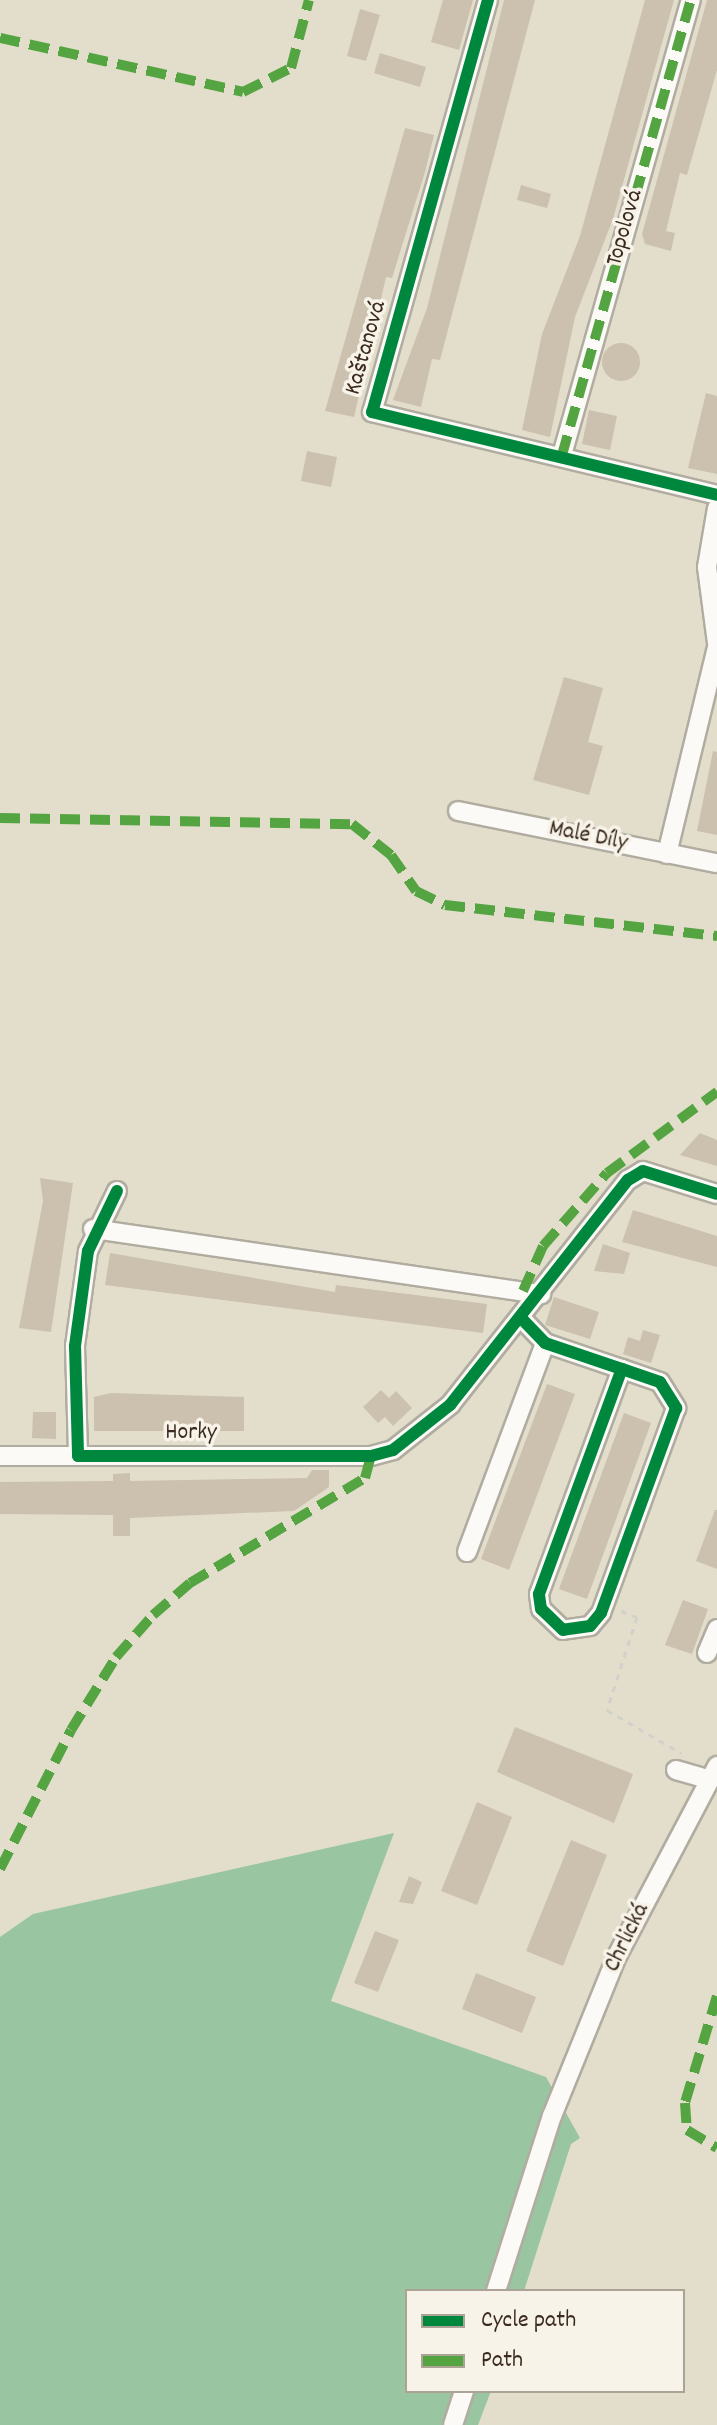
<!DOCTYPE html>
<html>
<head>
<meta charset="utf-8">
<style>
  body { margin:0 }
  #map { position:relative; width:717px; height:2425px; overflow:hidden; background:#e3decc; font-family:Dekko,sans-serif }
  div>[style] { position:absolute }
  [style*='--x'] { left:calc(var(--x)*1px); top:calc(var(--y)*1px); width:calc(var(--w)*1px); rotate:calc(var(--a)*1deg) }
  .forest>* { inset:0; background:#9ac5a1 }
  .building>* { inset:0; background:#ccc0ae }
  .round { border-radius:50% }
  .path>* { height:3px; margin-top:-1.5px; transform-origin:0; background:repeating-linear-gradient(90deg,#d2d0cb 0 6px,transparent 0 12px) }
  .roads { filter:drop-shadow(2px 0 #b1aca0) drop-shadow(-2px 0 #b1aca0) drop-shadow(0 2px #b1aca0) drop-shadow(0 -2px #b1aca0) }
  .minor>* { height:18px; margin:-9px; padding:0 9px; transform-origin:9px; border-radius:9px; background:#fbfaf7 }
  .quiet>* { height:10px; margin-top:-5px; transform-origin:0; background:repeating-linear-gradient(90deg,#54a441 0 20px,transparent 0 30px) }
  .cycleway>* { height:12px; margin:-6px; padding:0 6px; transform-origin:6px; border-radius:6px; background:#00873e }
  span { translate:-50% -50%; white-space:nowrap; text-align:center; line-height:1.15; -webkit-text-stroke:7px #f7f3e8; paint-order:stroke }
  .street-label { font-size:24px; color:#3b2a1e }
  .legend { position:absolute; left:405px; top:2289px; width:280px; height:104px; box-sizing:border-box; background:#f7f3e8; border:2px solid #aca397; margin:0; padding:10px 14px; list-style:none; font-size:24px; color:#3b2a1e }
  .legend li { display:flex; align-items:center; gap:16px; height:40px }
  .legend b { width:40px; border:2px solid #aca397 }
</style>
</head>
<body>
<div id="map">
  <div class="forest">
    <i style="clip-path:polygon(394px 1833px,331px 2001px,546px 2077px,580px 2138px,571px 2144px,524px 2291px,407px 2291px,407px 2391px,491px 2391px,478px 2425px,0 2425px,0 1937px,33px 1914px)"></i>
  </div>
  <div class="building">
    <i style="clip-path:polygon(443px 0,473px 0,459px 50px,431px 42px)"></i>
    <i style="clip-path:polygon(504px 0,535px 0,440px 360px,432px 359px,421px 407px,393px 400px,427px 308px)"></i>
    <i style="clip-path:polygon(645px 0,674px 0,613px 219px,575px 317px,550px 437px,522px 430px,542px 334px,580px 236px)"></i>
    <i style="clip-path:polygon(707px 0,717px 0,717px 70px,687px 175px,680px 173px,666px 231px,675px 233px,671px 251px,645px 244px,642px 234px)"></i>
    <i style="clip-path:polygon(360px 9px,380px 15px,366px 61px,347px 56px)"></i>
    <i style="clip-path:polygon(380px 53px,426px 67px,420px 87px,374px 73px)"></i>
    <i style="clip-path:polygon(405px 128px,434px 135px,425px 172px,392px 278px,386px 277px,354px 417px,325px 411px)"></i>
    <i style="clip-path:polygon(521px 185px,551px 194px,547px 208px,517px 200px)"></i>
    <i class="round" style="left:602px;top:343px;width:38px;height:38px"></i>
    <i style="clip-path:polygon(706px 393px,717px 396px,717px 474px,688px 468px)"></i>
    <i style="clip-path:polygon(589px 410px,617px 416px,610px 450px,582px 444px)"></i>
    <i style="clip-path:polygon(307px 451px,337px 457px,331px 487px,301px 481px)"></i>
    <i style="clip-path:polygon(564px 677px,603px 688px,588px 742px,603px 746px,589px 795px,533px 780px)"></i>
    <i style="clip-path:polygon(713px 751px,717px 752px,717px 835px,697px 831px)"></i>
    <i style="clip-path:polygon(700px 1133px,717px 1140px,717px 1166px,680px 1155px)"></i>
    <i style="clip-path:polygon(40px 1178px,73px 1183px,51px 1332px,19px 1328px,43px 1201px)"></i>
    <i style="clip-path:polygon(633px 1210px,717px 1236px,717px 1267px,622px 1242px)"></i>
    <i style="clip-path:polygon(603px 1244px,630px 1253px,624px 1274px,594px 1271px)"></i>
    <i style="clip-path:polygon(110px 1253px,335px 1292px,336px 1285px,487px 1304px,483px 1333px,105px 1285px)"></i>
    <i style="clip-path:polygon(554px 1297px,599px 1312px,590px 1339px,545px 1325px)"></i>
    <i style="clip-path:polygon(643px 1330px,660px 1335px,651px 1363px,623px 1354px,628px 1337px,640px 1341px)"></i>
    <i style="clip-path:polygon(547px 1384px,575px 1394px,509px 1570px,481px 1559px)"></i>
    <i style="clip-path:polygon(381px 1390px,389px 1398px,396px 1391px,412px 1408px,393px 1426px,385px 1417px,378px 1423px,363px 1407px)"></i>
    <i style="clip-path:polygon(111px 1393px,244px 1397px,244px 1431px,94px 1431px,94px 1397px)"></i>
    <i style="clip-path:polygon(33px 1412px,56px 1412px,56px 1439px,32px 1438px)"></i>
    <i style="clip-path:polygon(624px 1413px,651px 1423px,587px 1599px,559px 1589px)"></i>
    <i style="clip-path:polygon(312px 1470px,329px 1470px,329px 1487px,294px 1511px,130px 1518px,130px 1536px,113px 1536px,113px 1515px,0 1514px,0 1482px,113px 1481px,113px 1474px,130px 1473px,130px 1481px,307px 1478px)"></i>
    <i style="clip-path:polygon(715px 1510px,717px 1510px,717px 1569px,696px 1561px)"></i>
    <i style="clip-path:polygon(683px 1600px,708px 1609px,692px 1654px,665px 1645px)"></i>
    <i style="clip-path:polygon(515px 1727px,633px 1774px,614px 1823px,497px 1772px)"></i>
    <i style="clip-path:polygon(477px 1802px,512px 1817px,477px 1905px,441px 1891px)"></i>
    <i style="clip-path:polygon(571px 1840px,607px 1855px,563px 1966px,526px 1951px)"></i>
    <i style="clip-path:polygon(409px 1876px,422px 1882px,413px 1904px,399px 1902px)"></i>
    <i style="clip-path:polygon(375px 1931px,399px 1940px,378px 1992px,354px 1983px)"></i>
    <i style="clip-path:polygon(476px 1973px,536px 1997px,522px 2033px,462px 2009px)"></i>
  </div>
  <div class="path">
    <i style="--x:621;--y:1611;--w:17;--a:21"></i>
    <i style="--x:637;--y:1617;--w:98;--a:107.9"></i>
    <i style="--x:607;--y:1710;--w:86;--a:30.2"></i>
  </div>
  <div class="roads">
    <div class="minor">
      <i style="--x:488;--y:0;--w:428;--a:105.7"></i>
      <i style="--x:372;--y:412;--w:355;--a:13.5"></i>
      <i style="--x:562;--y:455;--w:473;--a:-74.2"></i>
      <i style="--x:717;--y:508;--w:60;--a:99.6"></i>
      <i style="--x:707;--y:567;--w:77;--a:82.5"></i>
      <i style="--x:458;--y:811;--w:264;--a:11.4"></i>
      <i style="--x:667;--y:854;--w:212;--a:-76.4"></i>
      <i style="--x:117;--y:1191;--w:67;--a:115.8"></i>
      <i style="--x:88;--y:1251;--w:96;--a:97.8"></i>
      <i style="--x:75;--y:1346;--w:110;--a:88.4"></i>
      <i style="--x:78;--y:1456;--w:293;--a:0"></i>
      <i style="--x:371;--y:1456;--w:23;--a:-15"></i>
      <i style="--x:393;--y:1450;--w:73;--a:-38.3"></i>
      <i style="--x:450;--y:1405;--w:287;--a:-51.7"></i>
      <i style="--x:628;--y:1180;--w:17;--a:-31"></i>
      <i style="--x:643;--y:1171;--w:77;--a:17.3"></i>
      <i style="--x:93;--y:1229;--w:453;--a:8.3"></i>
      <i style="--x:522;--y:1319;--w:33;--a:46"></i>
      <i style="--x:545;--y:1343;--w:81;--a:18.7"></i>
      <i style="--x:622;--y:1369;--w:40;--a:18.9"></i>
      <i style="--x:660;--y:1382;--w:31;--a:58"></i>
      <i style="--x:676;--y:1408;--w:218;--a:110.1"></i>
      <i style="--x:601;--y:1613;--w:17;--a:130"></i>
      <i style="--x:590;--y:1626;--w:27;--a:172"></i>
      <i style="--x:563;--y:1630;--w:30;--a:-136"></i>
      <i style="--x:541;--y:1609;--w:15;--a:-98"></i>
      <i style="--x:539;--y:1594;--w:240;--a:-69.8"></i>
      <i style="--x:0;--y:1456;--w:78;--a:0"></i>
      <i style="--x:467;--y:1552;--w:223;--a:-69.5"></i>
      <i style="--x:707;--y:1653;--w:26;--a:-67"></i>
      <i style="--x:676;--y:1770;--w:33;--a:16"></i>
      <i style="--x:496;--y:2291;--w:184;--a:-72.3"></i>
      <i style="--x:552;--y:2116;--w:173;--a:-67.9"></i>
      <i style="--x:617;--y:1956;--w:215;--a:-62.2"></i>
      <i style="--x:453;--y:2425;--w:36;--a:-72"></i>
    </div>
  </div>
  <div class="quiet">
    <i style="--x:0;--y:38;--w:249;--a:12.5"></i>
    <i style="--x:243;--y:92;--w:54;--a:-26.6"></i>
    <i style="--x:291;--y:68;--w:70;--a:-75.2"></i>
    <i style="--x:562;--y:455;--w:473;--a:-74.2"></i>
    <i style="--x:0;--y:818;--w:352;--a:1"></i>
    <i style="--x:352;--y:824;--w:50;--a:38.5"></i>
    <i style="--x:391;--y:855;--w:44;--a:55.2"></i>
    <i style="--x:416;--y:891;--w:32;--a:26"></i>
    <i style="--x:445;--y:905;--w:274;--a:6.5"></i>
    <i style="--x:523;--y:1291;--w:49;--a:-66"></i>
    <i style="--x:543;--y:1246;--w:97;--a:-48.8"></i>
    <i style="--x:607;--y:1173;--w:137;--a:-36.4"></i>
    <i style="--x:0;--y:1869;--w:156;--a:-62.9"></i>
    <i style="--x:71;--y:1730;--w:86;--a:-58.3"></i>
    <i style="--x:116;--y:1657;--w:56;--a:-48.6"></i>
    <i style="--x:153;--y:1615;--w:49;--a:-40.9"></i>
    <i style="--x:190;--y:1583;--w:204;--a:-31"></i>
    <i style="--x:365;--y:1478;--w:23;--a:-75"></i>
    <i style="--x:717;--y:1996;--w:112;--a:106.7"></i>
    <i style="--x:685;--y:2103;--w:27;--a:86"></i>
    <i style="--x:687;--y:2130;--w:35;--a:31"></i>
  </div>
  <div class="cycleway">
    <i style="--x:488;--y:0;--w:428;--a:105.7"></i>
    <i style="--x:372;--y:412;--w:355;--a:13.5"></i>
    <i style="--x:117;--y:1191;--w:67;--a:115.8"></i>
    <i style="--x:88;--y:1251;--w:96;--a:97.8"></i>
    <i style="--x:75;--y:1346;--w:110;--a:88.4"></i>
    <i style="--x:78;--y:1456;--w:293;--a:0"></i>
    <i style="--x:371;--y:1456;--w:23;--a:-15"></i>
    <i style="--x:393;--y:1450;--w:73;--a:-38.3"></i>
    <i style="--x:450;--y:1405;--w:287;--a:-51.7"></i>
    <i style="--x:628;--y:1180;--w:17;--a:-31"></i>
    <i style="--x:643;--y:1171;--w:77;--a:17.3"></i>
    <i style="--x:522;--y:1319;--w:33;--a:46"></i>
    <i style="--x:545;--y:1343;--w:81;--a:18.7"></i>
    <i style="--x:622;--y:1369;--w:40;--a:18.9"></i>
    <i style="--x:660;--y:1382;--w:31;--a:58"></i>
    <i style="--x:676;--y:1408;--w:218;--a:110.1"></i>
    <i style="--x:601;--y:1613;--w:17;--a:130"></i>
    <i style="--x:590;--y:1626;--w:27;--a:172"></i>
    <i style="--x:563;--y:1630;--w:30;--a:-136"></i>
    <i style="--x:541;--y:1609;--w:15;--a:-98"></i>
    <i style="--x:539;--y:1594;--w:240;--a:-69.8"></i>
  </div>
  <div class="street-label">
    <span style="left:626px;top:228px;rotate:-74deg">Topolová</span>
    <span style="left:367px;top:348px;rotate:-74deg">Kaštanová</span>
    <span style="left:588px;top:837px;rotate:11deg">Malé Díly</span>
    <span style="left:191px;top:1434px">Horky</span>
    <span style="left:628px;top:1938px;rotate:-64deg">Chrlická</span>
  </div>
  <ul class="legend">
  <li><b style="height:10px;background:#00873e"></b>Cycle path</li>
  <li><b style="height:10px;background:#54a441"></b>Path</li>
  </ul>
</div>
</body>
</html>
